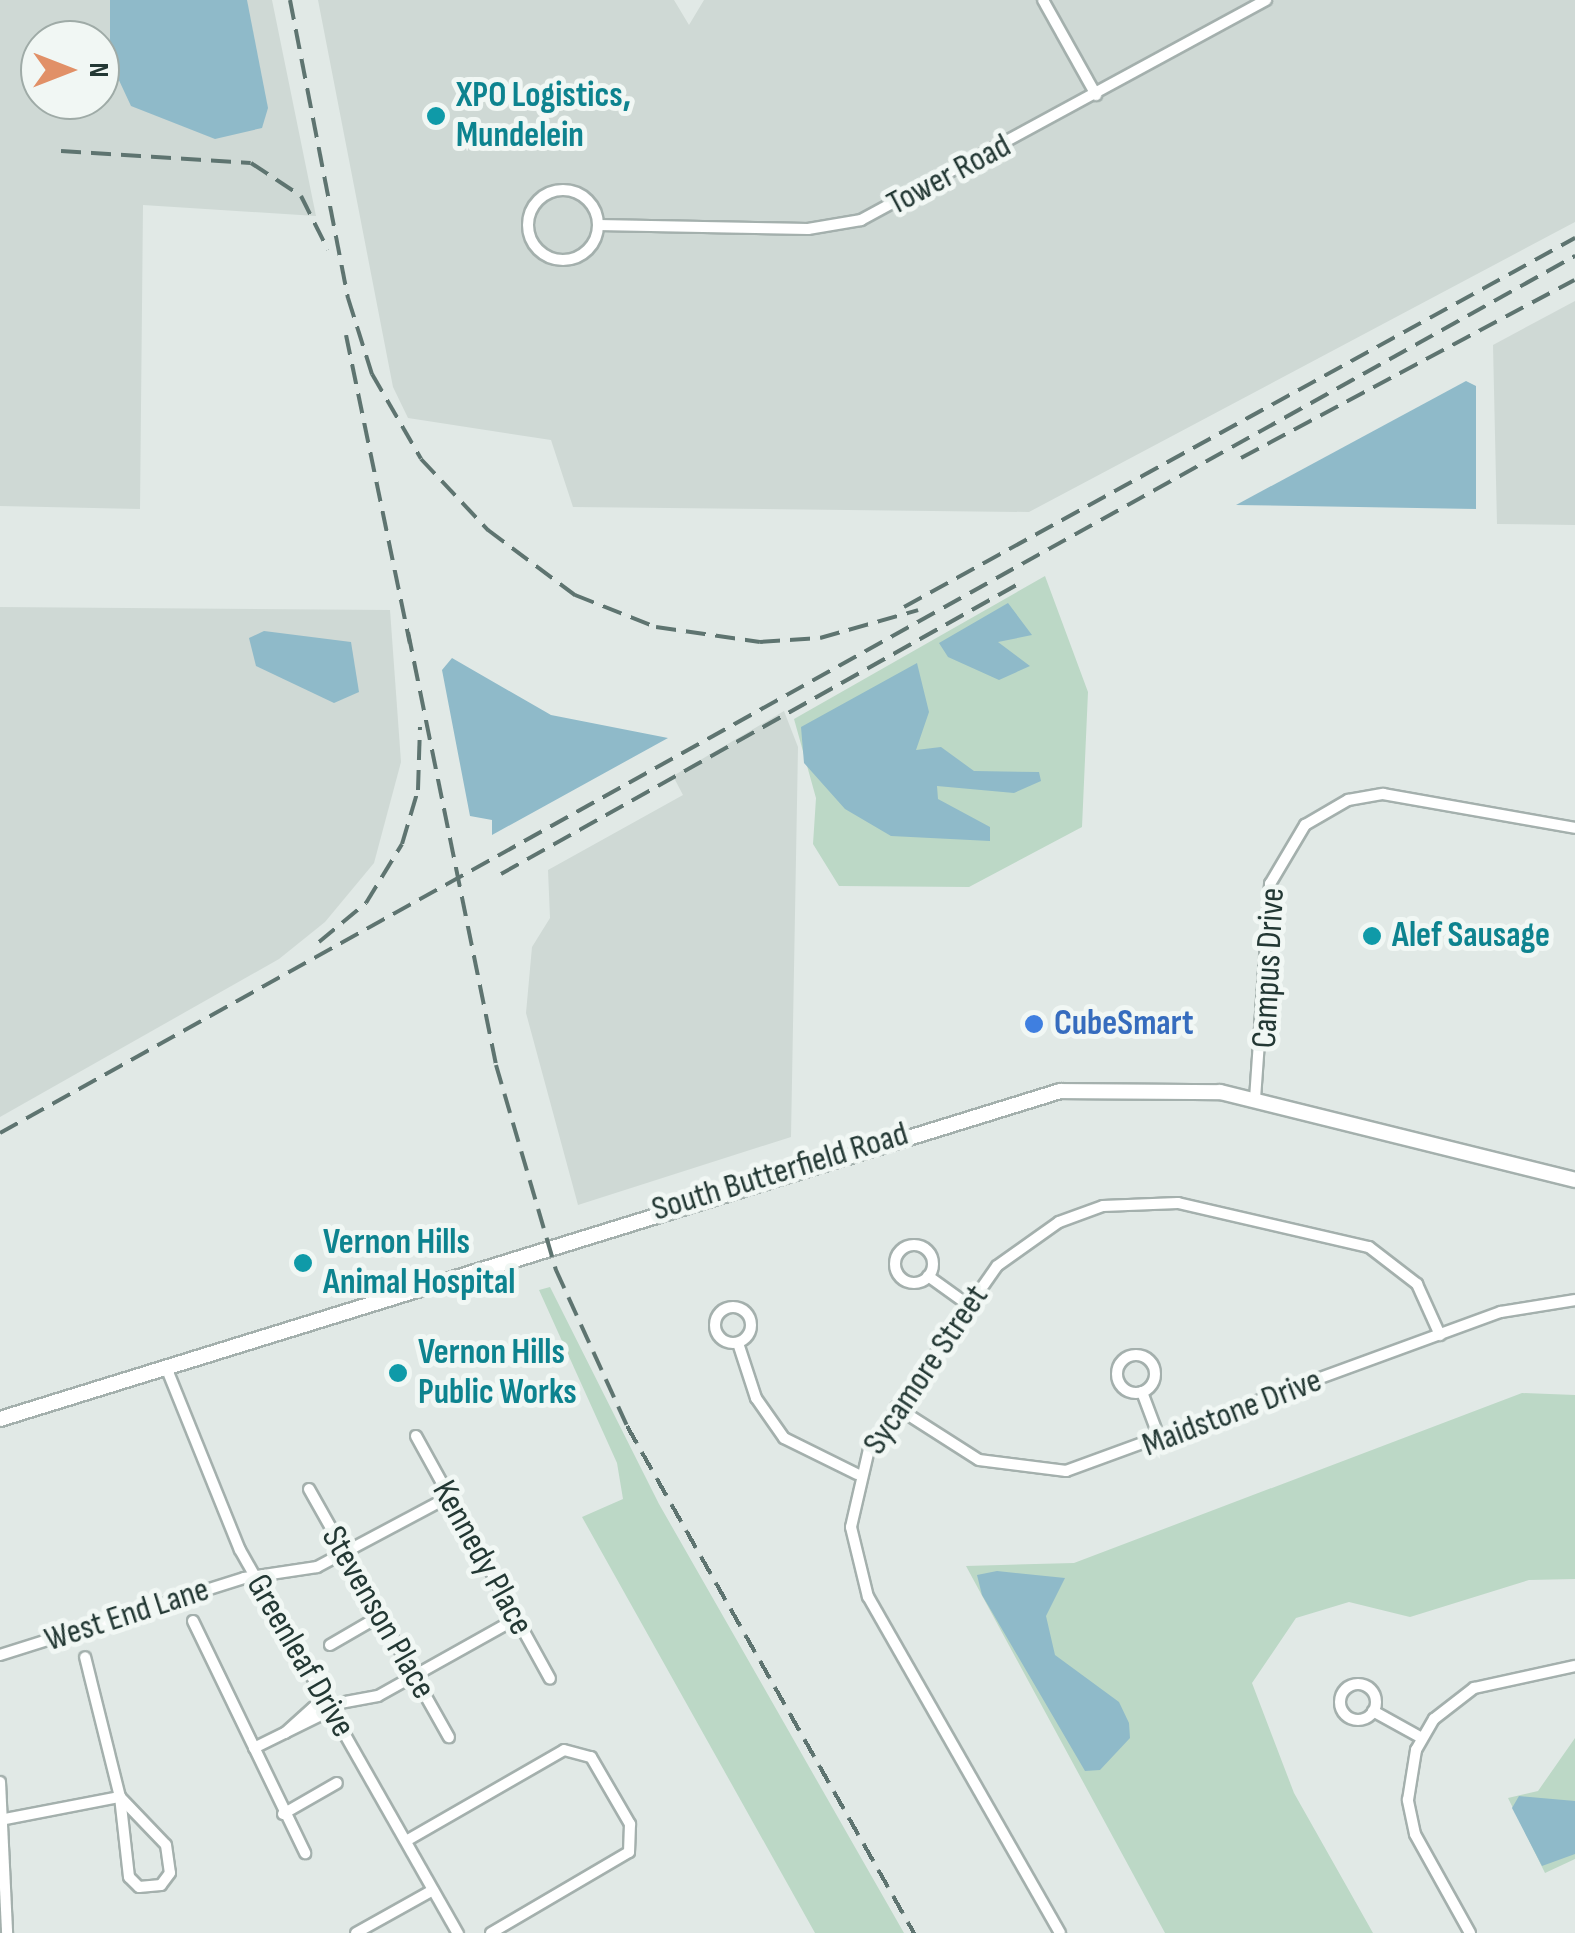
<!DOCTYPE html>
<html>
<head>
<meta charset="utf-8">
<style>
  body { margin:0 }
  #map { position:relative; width:1575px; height:1933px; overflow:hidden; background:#e1e9e6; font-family:"Sofia Sans Condensed",sans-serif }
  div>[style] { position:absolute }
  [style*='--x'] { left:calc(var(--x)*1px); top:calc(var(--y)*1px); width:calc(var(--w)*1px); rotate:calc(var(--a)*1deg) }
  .built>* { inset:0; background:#cfd9d5 }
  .green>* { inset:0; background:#bcd8c6 }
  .water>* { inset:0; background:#8fbac9 }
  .roads { filter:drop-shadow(2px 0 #a4b0ad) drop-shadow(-2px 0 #a4b0ad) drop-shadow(0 2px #a4b0ad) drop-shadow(0 -2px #a4b0ad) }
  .street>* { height:10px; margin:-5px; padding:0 5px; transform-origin:5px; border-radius:5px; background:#fff }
  .street>.ring { margin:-5px; padding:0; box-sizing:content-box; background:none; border:10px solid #fff; border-radius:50% }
  .secondary>* { height:14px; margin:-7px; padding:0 7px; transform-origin:7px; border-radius:7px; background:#fff }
  .rail>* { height:4px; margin-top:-2px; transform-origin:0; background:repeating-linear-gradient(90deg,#5e7470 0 20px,transparent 0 30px) }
  .dots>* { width:28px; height:28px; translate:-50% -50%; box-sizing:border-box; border:5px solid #f1f7f4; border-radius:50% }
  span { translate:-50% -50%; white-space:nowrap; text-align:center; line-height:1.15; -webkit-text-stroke:10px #f1f7f4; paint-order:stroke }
  .culture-label { font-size:35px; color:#0d838f; font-weight:700 }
  .left { translate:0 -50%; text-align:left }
  .street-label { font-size:35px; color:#233834 }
  .shop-label { font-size:35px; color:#366cbe; font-weight:700 }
  .north { position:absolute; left:20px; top:20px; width:100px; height:100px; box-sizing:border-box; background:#f1f7f4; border:2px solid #9faba7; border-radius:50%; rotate:90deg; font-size:28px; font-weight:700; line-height:40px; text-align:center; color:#233834 }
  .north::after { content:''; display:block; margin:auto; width:35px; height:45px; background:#e19067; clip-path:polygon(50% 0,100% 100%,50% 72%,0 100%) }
</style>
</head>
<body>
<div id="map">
  <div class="built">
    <i style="clip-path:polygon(evenodd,0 0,272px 0,316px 216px,143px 205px,140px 509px,0 506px,0 0,40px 40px,100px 40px,100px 100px,40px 100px,40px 40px)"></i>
    <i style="clip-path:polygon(318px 0,674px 0,689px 25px,704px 0,1575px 0,1575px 222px,1029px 512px,573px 507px,551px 440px,408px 418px,393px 387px)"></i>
    <i style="clip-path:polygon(1575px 301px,1575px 525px,1497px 524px,1493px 345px)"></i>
    <i style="clip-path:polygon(0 607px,390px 610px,401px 762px,374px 863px,325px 922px,279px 959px,0 1117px)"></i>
    <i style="clip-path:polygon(784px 711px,798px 747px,791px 1137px,578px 1205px,526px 1013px,532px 947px,550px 918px,548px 870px,683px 795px,673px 776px)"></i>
  </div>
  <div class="green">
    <i style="clip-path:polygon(1045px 576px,1088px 692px,1082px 827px,969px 887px,839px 886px,813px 844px,816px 798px,794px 719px)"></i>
    <i style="clip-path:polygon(550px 1287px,659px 1504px,904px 1933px,815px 1933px,582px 1517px,623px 1499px,617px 1463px,539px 1290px)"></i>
    <i style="clip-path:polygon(1522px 1393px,1575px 1395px,1575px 1579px,1529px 1580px,1410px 1617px,1349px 1602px,1296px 1618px,1252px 1683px,1294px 1793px,1373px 1933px,1165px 1933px,966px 1566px,1074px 1563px)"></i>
    <i style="clip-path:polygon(1575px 1738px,1575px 1859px,1545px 1873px,1508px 1798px,1538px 1791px)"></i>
  </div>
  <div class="water">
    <i style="clip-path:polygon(110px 0,247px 0,268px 108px,262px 128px,215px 139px,131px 106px,110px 61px)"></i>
    <i style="clip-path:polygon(1466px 381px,1476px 386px,1476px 509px,1236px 505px)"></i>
    <i style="clip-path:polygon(1008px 603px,1032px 635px,998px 642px,1030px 666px,999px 680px,948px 657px,939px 643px)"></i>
    <i style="clip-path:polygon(264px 631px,351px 642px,359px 692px,334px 703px,256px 666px,249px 638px)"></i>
    <i style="clip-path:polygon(452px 658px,551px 715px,668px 738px,492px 835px,492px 820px,470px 816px,442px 670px)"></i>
    <i style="clip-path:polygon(917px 663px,929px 712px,916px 750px,941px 747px,974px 771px,1039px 772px,1041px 781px,1014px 793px,937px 786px,938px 799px,990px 827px,990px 841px,891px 836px,845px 809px,804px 763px,801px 727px)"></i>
    <i style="clip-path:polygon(997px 1571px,1065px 1578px,1046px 1616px,1055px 1655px,1119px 1702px,1129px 1723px,1130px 1738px,1100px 1770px,1085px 1771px,982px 1595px,977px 1575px)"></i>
    <i style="clip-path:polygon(1519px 1796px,1575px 1801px,1575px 1854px,1542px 1866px,1512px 1808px)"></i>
  </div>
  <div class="roads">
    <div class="street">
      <i style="--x:1043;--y:0;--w:109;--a:60.8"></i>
      <i class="ring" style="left:528px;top:190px;width:60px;height:60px"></i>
      <i style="--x:598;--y:225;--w:210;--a:1.1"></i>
      <i style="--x:808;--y:229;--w:54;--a:-9.6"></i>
      <i style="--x:861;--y:220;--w:461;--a:-28.5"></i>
      <i style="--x:1255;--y:1099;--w:216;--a:-86"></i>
      <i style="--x:1270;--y:884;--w:69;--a:-59.3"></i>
      <i style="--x:1305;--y:825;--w:50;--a:-30.2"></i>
      <i style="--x:1348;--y:800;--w:36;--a:-10"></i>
      <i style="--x:1383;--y:794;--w:195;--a:10"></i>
      <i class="ring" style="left:895px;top:1245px;width:28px;height:28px"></i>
      <i style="--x:928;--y:1276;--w:48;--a:35.7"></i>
      <i class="ring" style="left:715px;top:1307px;width:26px;height:26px"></i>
      <i style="--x:738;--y:1343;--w:58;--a:71.9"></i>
      <i style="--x:756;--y:1398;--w:49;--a:55"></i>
      <i style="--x:784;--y:1438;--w:81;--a:26.3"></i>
      <i class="ring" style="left:1117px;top:1355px;width:28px;height:28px"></i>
      <i style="--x:166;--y:1367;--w:197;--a:68"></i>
      <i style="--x:240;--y:1550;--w:441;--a:60.4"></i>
      <i style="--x:1142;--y:1392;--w:51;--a:69.4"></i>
      <i style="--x:896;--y:1407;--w:98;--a:32.6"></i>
      <i style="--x:979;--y:1460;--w:88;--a:7.2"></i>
      <i style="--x:1066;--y:1471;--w:463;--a:-20.1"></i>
      <i style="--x:1501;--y:1312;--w:75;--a:-9.2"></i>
      <i style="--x:416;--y:1436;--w:277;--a:61.1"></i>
      <i style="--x:309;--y:1489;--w:285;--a:60.6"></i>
      <i style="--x:193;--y:1621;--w:258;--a:64.2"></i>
      <i style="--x:330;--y:1645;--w:58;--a:-30.1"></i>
      <i style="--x:0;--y:1655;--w:256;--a:-17.5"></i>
      <i style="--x:244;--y:1578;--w:74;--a:-8.6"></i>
      <i style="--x:317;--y:1567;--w:147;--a:-28"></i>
      <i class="ring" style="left:1340px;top:1684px;width:26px;height:26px"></i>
      <i style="--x:1373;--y:1711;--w:56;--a:28.9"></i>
      <i style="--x:285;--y:1733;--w:38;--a:-42"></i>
      <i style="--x:313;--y:1708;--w:66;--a:-10.5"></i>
      <i style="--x:378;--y:1696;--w:158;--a:-29.2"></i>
      <i style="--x:254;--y:1748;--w:86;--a:-26.3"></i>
      <i style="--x:0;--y:1782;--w:151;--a:87.3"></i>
      <i style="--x:120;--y:1797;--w:66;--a:46.2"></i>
      <i style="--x:166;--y:1845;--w:28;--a:82"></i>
      <i style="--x:170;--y:1873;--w:15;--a:127"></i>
      <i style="--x:161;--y:1885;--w:22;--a:175"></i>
      <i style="--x:139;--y:1887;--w:14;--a:-135"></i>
      <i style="--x:129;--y:1877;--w:81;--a:-96.4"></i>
      <i style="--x:283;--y:1814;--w:62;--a:-29.9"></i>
      <i style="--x:0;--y:1820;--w:122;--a:-10.9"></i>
      <i style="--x:120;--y:1797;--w:144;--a:-104"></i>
      <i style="--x:406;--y:1841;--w:182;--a:-29.9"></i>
      <i style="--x:564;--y:1750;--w:28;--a:15"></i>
      <i style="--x:591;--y:1757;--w:78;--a:59.8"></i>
      <i style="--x:630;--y:1824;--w:28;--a:92"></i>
      <i style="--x:629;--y:1852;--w:160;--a:149.6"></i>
      <i style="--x:356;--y:1933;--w:88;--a:-29.2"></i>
      <i style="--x:1060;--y:1933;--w:387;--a:-119.7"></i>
      <i style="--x:868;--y:1597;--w:72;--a:-103.7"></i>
      <i style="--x:851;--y:1527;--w:80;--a:-77"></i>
      <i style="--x:869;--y:1449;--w:223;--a:-55"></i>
      <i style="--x:997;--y:1266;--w:76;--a:-35.4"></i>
      <i style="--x:1059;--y:1222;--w:47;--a:-20"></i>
      <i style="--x:1103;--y:1206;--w:75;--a:-2.3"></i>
      <i style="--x:1178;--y:1203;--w:196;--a:13"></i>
      <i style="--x:1369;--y:1247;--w:61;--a:37.6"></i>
      <i style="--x:1417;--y:1284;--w:56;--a:65.7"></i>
      <i style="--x:1470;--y:1933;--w:113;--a:-119.1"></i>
      <i style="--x:1415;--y:1834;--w:35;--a:-102"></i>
      <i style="--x:1408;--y:1800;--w:51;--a:-80.9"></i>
      <i style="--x:1416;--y:1750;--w:36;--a:-60"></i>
      <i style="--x:1434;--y:1719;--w:51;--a:-37.8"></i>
      <i style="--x:1474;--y:1688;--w:103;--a:-12.3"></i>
    </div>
    <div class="secondary">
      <i style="--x:0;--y:1419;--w:1110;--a:-17.19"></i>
      <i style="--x:1060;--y:1091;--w:160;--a:0.4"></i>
      <i style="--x:1220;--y:1092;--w:366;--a:13.9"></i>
    </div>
  </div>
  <div class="rail">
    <i style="--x:290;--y:0;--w:304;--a:79"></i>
    <i style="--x:348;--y:298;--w:80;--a:72.5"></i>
    <i style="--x:372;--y:374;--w:98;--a:60"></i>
    <i style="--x:421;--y:459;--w:98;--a:46.7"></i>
    <i style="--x:488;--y:530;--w:109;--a:36.8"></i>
    <i style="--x:575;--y:595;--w:87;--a:21.6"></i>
    <i style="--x:656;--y:627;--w:105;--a:8.2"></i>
    <i style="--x:760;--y:642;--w:60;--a:-3.8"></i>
    <i style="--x:820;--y:638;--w:102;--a:-15.9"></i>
    <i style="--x:61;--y:151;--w:190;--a:3.6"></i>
    <i style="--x:251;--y:163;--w:60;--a:33.4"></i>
    <i style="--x:301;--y:196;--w:60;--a:63.4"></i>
    <i style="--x:346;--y:335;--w:315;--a:78.3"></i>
    <i style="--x:1241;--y:458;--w:378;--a:-28.1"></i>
    <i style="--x:904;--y:607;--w:766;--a:-28.81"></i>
    <i style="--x:408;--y:632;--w:442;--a:78.5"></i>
    <i style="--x:496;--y:1065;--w:214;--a:73.7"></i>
    <i style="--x:556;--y:1270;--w:171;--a:65.5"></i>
    <i style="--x:627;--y:1426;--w:583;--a:60.49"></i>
    <i style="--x:501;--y:874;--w:595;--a:-29.28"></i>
    <i style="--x:319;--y:942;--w:61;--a:-39.7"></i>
    <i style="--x:366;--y:903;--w:69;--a:-58.6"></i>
    <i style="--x:402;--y:844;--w:56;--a:-73.5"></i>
    <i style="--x:418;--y:790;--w:63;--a:-88.2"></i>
    <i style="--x:0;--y:1133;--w:1803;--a:-29.11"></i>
  </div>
  <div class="dots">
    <i style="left:436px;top:116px;background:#0f9aa8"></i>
    <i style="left:1372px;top:936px;background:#0f9aa8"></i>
    <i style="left:1034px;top:1024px;background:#3f7fe0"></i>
    <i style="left:303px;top:1263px;background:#0f9aa8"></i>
    <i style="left:398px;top:1373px;background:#0f9aa8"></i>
  </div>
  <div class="culture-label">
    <span class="left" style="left:456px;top:116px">XPO Logistics,<br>Mundelein</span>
    <span class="left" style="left:1392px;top:936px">Alef Sausage</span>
    <span class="left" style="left:323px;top:1263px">Vernon Hills<br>Animal Hospital</span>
    <span class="left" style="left:418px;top:1373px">Vernon Hills<br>Public Works</span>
  </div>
  <div class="street-label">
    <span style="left:949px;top:175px;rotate:-28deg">Tower Road</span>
    <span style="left:1269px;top:968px;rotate:-87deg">Campus Drive</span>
    <span style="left:780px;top:1172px;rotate:-17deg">South Butterfield Road</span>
    <span style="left:926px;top:1370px;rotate:-56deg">Sycamore Street</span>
    <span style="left:1232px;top:1413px;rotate:-21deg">Maidstone Drive</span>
    <span style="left:482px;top:1558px;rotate:61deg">Kennedy Place</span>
    <span style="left:378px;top:1613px;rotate:60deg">Stevenson Place</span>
    <span style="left:127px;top:1615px;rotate:-18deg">West End Lane</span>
    <span style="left:300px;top:1656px;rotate:60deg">Greenleaf Drive</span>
  </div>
  <div class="shop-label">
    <span class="left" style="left:1054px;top:1024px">CubeSmart</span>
  </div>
  <div class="north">N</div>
</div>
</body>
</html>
